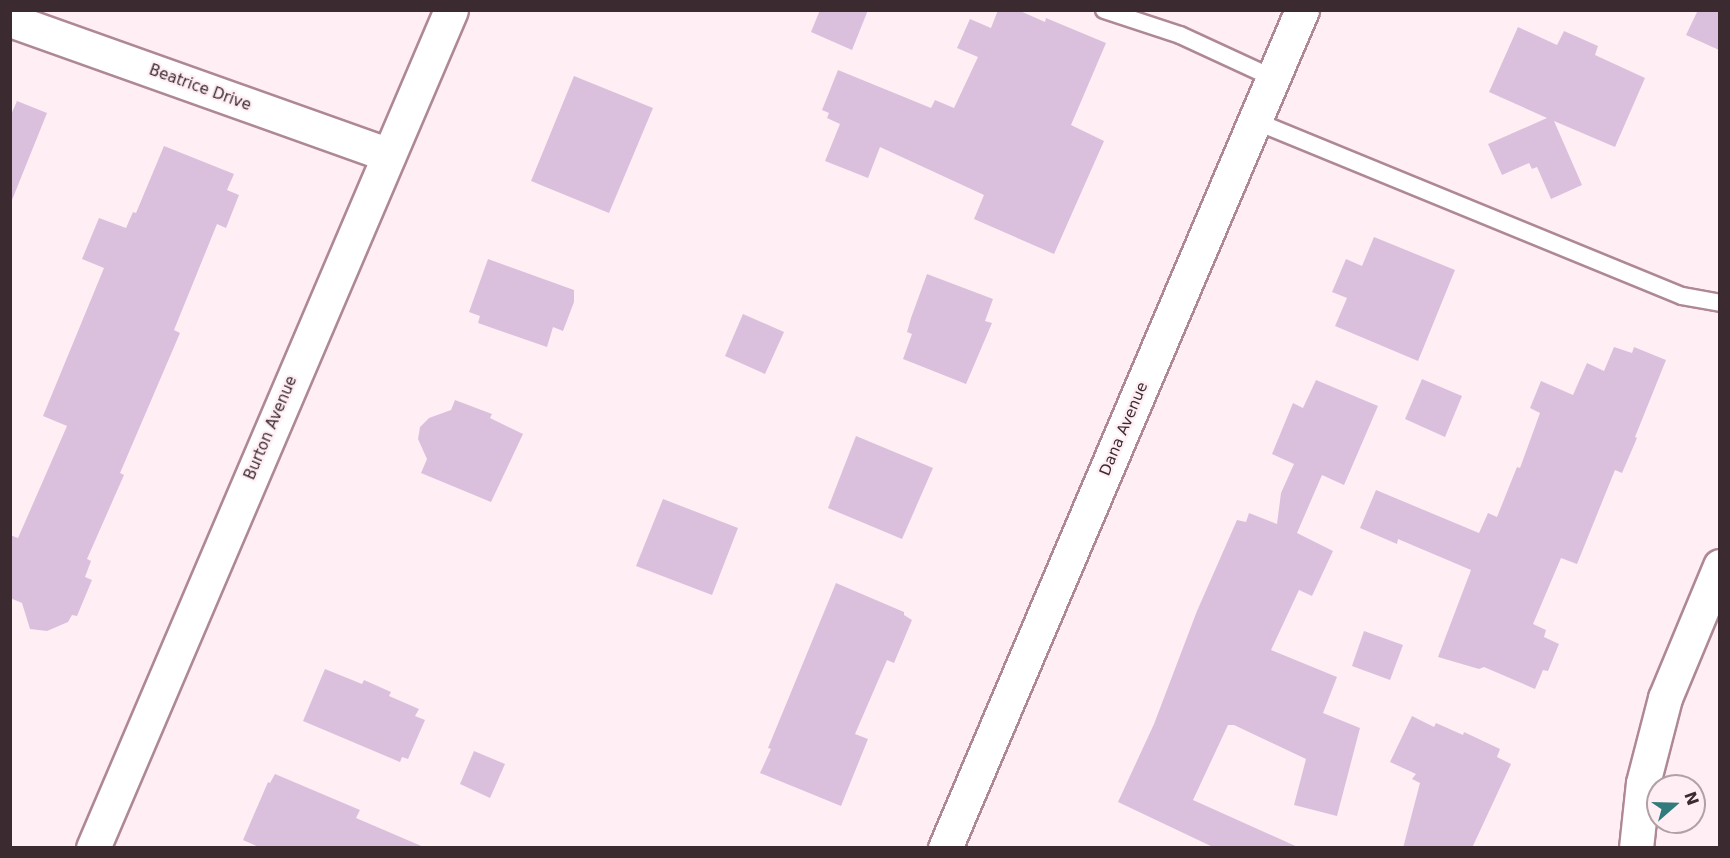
<!DOCTYPE html>
<html>
<head>
<meta charset="utf-8">
<style>
  body { margin:0 }
  #map { position:relative; width:1730px; height:858px; overflow:hidden; background:#ffeef3; font-family:"DejaVu Sans",sans-serif }
  div>[style] { position:absolute }
  [style*='--x'] { left:calc(var(--x)*1px); top:calc(var(--y)*1px); width:calc(var(--w)*1px); rotate:calc(var(--a)*1deg) }
  .building>* { inset:0; background:#dbc0dd }
  .roads { filter:drop-shadow(2px 0 #ae8895) drop-shadow(-2px 0 #ae8895) drop-shadow(0 2px #ae8895) drop-shadow(0 -2px #ae8895) }
  .service>* { height:16px; margin:-8px; padding:0 8px; transform-origin:8px; border-radius:8px; background:#fff }
  .minor>* { height:33px; margin:-16.5px; padding:0 16.5px; transform-origin:16.5px; border-radius:16.5px; background:#fff }
  .tertiary>* { height:33px; margin:-16.5px; padding:0 16.5px; transform-origin:16.5px; border-radius:16.5px; background:#fff }
  span { translate:-50% -50%; white-space:nowrap; text-align:center; line-height:1.15; -webkit-text-stroke:4.5px #ffeef3; paint-order:stroke }
  .street-label { font-size:15px; color:#3b2b30 }
  .frame { position:absolute; inset:0; border:12px solid #3b2b30; pointer-events:none }
  .north { position:absolute; left:1646px; top:774px; width:60px; height:60px; box-sizing:border-box; background:#ffeef3; border:2px solid #b1a0a5; border-radius:50%; rotate:70deg; font-size:16px; font-weight:700; line-height:24px; text-align:center; color:#3b2b30 }
  .north::after { content:''; display:block; margin:auto; width:21px; height:27px; background:#317b7c; clip-path:polygon(50% 0,100% 100%,50% 72%,0 100%) }
</style>
</head>
<body>
<div id="map">
  <div class="building">
    <i style="clip-path:polygon(820px 10px,868px 10px,852px 50px,811px 32px)"></i>
    <i style="clip-path:polygon(998px 10px,1018px 10px,1045px 22px,1046px 18px,1106px 43px,1071px 125px,1104px 141px,1054px 254px,974px 219px,984px 195px,880px 147px,868px 178px,825px 161px,840px 124px,827px 118px,829px 113px,822px 110px,838px 70px,931px 108px,935px 100px,954px 108px,978px 57px,957px 48px,970px 19px,991px 28px)"></i>
    <i style="clip-path:polygon(1698px 10px,1719px 10px,1719px 50px,1686px 35px)"></i>
    <i style="clip-path:polygon(1518px 27px,1557px 45px,1564px 31px,1598px 46px,1595px 55px,1645px 78px,1615px 147px,1554px 121px,1582px 185px,1551px 199px,1537px 167px,1532px 169px,1529px 163px,1502px 175px,1488px 144px,1547px 118px,1489px 92px)"></i>
    <i style="clip-path:polygon(574px 76px,653px 108px,609px 213px,531px 181px)"></i>
    <i style="clip-path:polygon(17px 101px,47px 113px,12px 200px,10px 117px)"></i>
    <i style="clip-path:polygon(164px 146px,234px 174px,227px 190px,239px 195px,226px 228px,217px 224px,174px 330px,180px 333px,120px 473px,124px 475px,87px 559px,91px 561px,85px 577px,92px 580px,77px 616px,72px 615px,68px 622px,47px 631px,30px 629px,22px 603px,10px 598px,10px 535px,18px 538px,67px 426px,43px 416px,104px 268px,82px 259px,99px 218px,126px 228px,133px 212px,136px 213px)"></i>
    <i style="clip-path:polygon(1374px 237px,1455px 270px,1418px 361px,1335px 326px,1347px 298px,1332px 292px,1346px 259px,1362px 266px)"></i>
    <i style="clip-path:polygon(488px 259px,574px 290px,574px 302px,563px 331px,553px 327px,547px 347px,478px 323px,480px 316px,469px 312px)"></i>
    <i style="clip-path:polygon(927px 274px,993px 299px,985px 321px,992px 323px,966px 384px,903px 359px,912px 334px,907px 332px,911px 318px)"></i>
    <i style="clip-path:polygon(743px 314px,784px 332px,765px 374px,725px 356px)"></i>
    <i style="clip-path:polygon(1614px 347px,1632px 353px,1634px 347px,1666px 360px,1635px 437px,1637px 438px,1622px 473px,1615px 470px,1577px 564px,1561px 558px,1533px 624px,1546px 630px,1544px 637px,1559px 644px,1548px 671px,1543px 670px,1535px 689px,1484px 667px,1479px 669px,1438px 657px,1471px 570px,1398px 539px,1397px 544px,1360px 528px,1376px 490px,1479px 533px,1488px 513px,1497px 517px,1517px 467px,1520px 468px,1540px 413px,1530px 408px,1541px 381px,1573px 395px,1587px 363px,1604px 371px)"></i>
    <i style="clip-path:polygon(1422px 379px,1462px 396px,1445px 437px,1405px 419px)"></i>
    <i style="clip-path:polygon(1316px 380px,1378px 406px,1344px 485px,1322px 475px,1297px 533px,1333px 551px,1312px 596px,1299px 590px,1271px 650px,1337px 677px,1323px 713px,1360px 728px,1337px 816px,1294px 805px,1306px 759px,1234px 725px,1228px 725px,1193px 800px,1300px 848px,1215px 848px,1118px 802px,1154px 724px,1197px 611px,1237px 520px,1246px 522px,1249px 513px,1277px 524px,1281px 493px,1294px 464px,1272px 454px,1293px 403px,1303px 408px)"></i>
    <i style="clip-path:polygon(455px 400px,492px 414px,490px 418px,523px 434px,491px 502px,421px 473px,427px 459px,418px 439px,420px 427px,429px 418px,451px 410px)"></i>
    <i style="clip-path:polygon(856px 436px,933px 468px,902px 539px,828px 508px)"></i>
    <i style="clip-path:polygon(663px 499px,738px 528px,712px 595px,636px 566px)"></i>
    <i style="clip-path:polygon(836px 583px,904px 612px,904px 615px,912px 620px,894px 663px,887px 660px,855px 734px,868px 739px,841px 806px,760px 773px,771px 749px,768px 748px)"></i>
    <i style="clip-path:polygon(1364px 631px,1403px 645px,1390px 680px,1352px 666px)"></i>
    <i style="clip-path:polygon(325px 669px,362px 684px,364px 680px,391px 692px,389px 696px,419px 709px,415px 716px,425px 720px,408px 759px,402px 757px,400px 762px,303px 721px)"></i>
    <i style="clip-path:polygon(1412px 716px,1434px 727px,1436px 723px,1463px 735px,1464px 732px,1500px 749px,1497px 757px,1511px 764px,1472px 848px,1403px 848px,1420px 783px,1412px 779px,1416px 774px,1390px 762px)"></i>
    <i style="clip-path:polygon(474px 751px,505px 764px,490px 798px,460px 784px)"></i>
    <i style="clip-path:polygon(275px 774px,360px 810px,356px 818px,426px 848px,261px 848px,243px 840px,268px 782px,270px 783px)"></i>
  </div>
  <div class="roads">
    <div class="service">
      <i style="--x:1104;--y:10;--w:80;--a:18.2"></i>
      <i style="--x:1180;--y:35;--w:102;--a:24.8"></i>
      <i style="--x:1255;--y:121;--w:461;--a:22.3"></i>
      <i style="--x:1682;--y:296;--w:39;--a:10"></i>
    </div>
    <div class="minor">
      <i style="--x:10;--y:20;--w:402;--a:19.6"></i>
      <i style="--x:93;--y:848;--w:911;--a:-66.87"></i>
      <i style="--x:1636;--y:848;--w:65;--a:-83.9"></i>
      <i style="--x:1643;--y:783;--w:88;--a:-75.5"></i>
      <i style="--x:1665;--y:698;--w:143;--a:-67.4"></i>
    </div>
    <div class="tertiary">
      <i style="--x:945;--y:848;--w:911;--a:-66.93"></i>
    </div>
  </div>
  <div class="street-label">
    <span style="left:200px;top:88px;rotate:20deg">Beatrice Drive</span>
    <span style="left:271px;top:428px;rotate:-67deg">Burton Avenue</span>
    <span style="left:1124px;top:429px;rotate:-67deg">Dana Avenue</span>
  </div>
  <div class="frame"></div>
  <div class="north">N</div>
</div>
</body>
</html>
